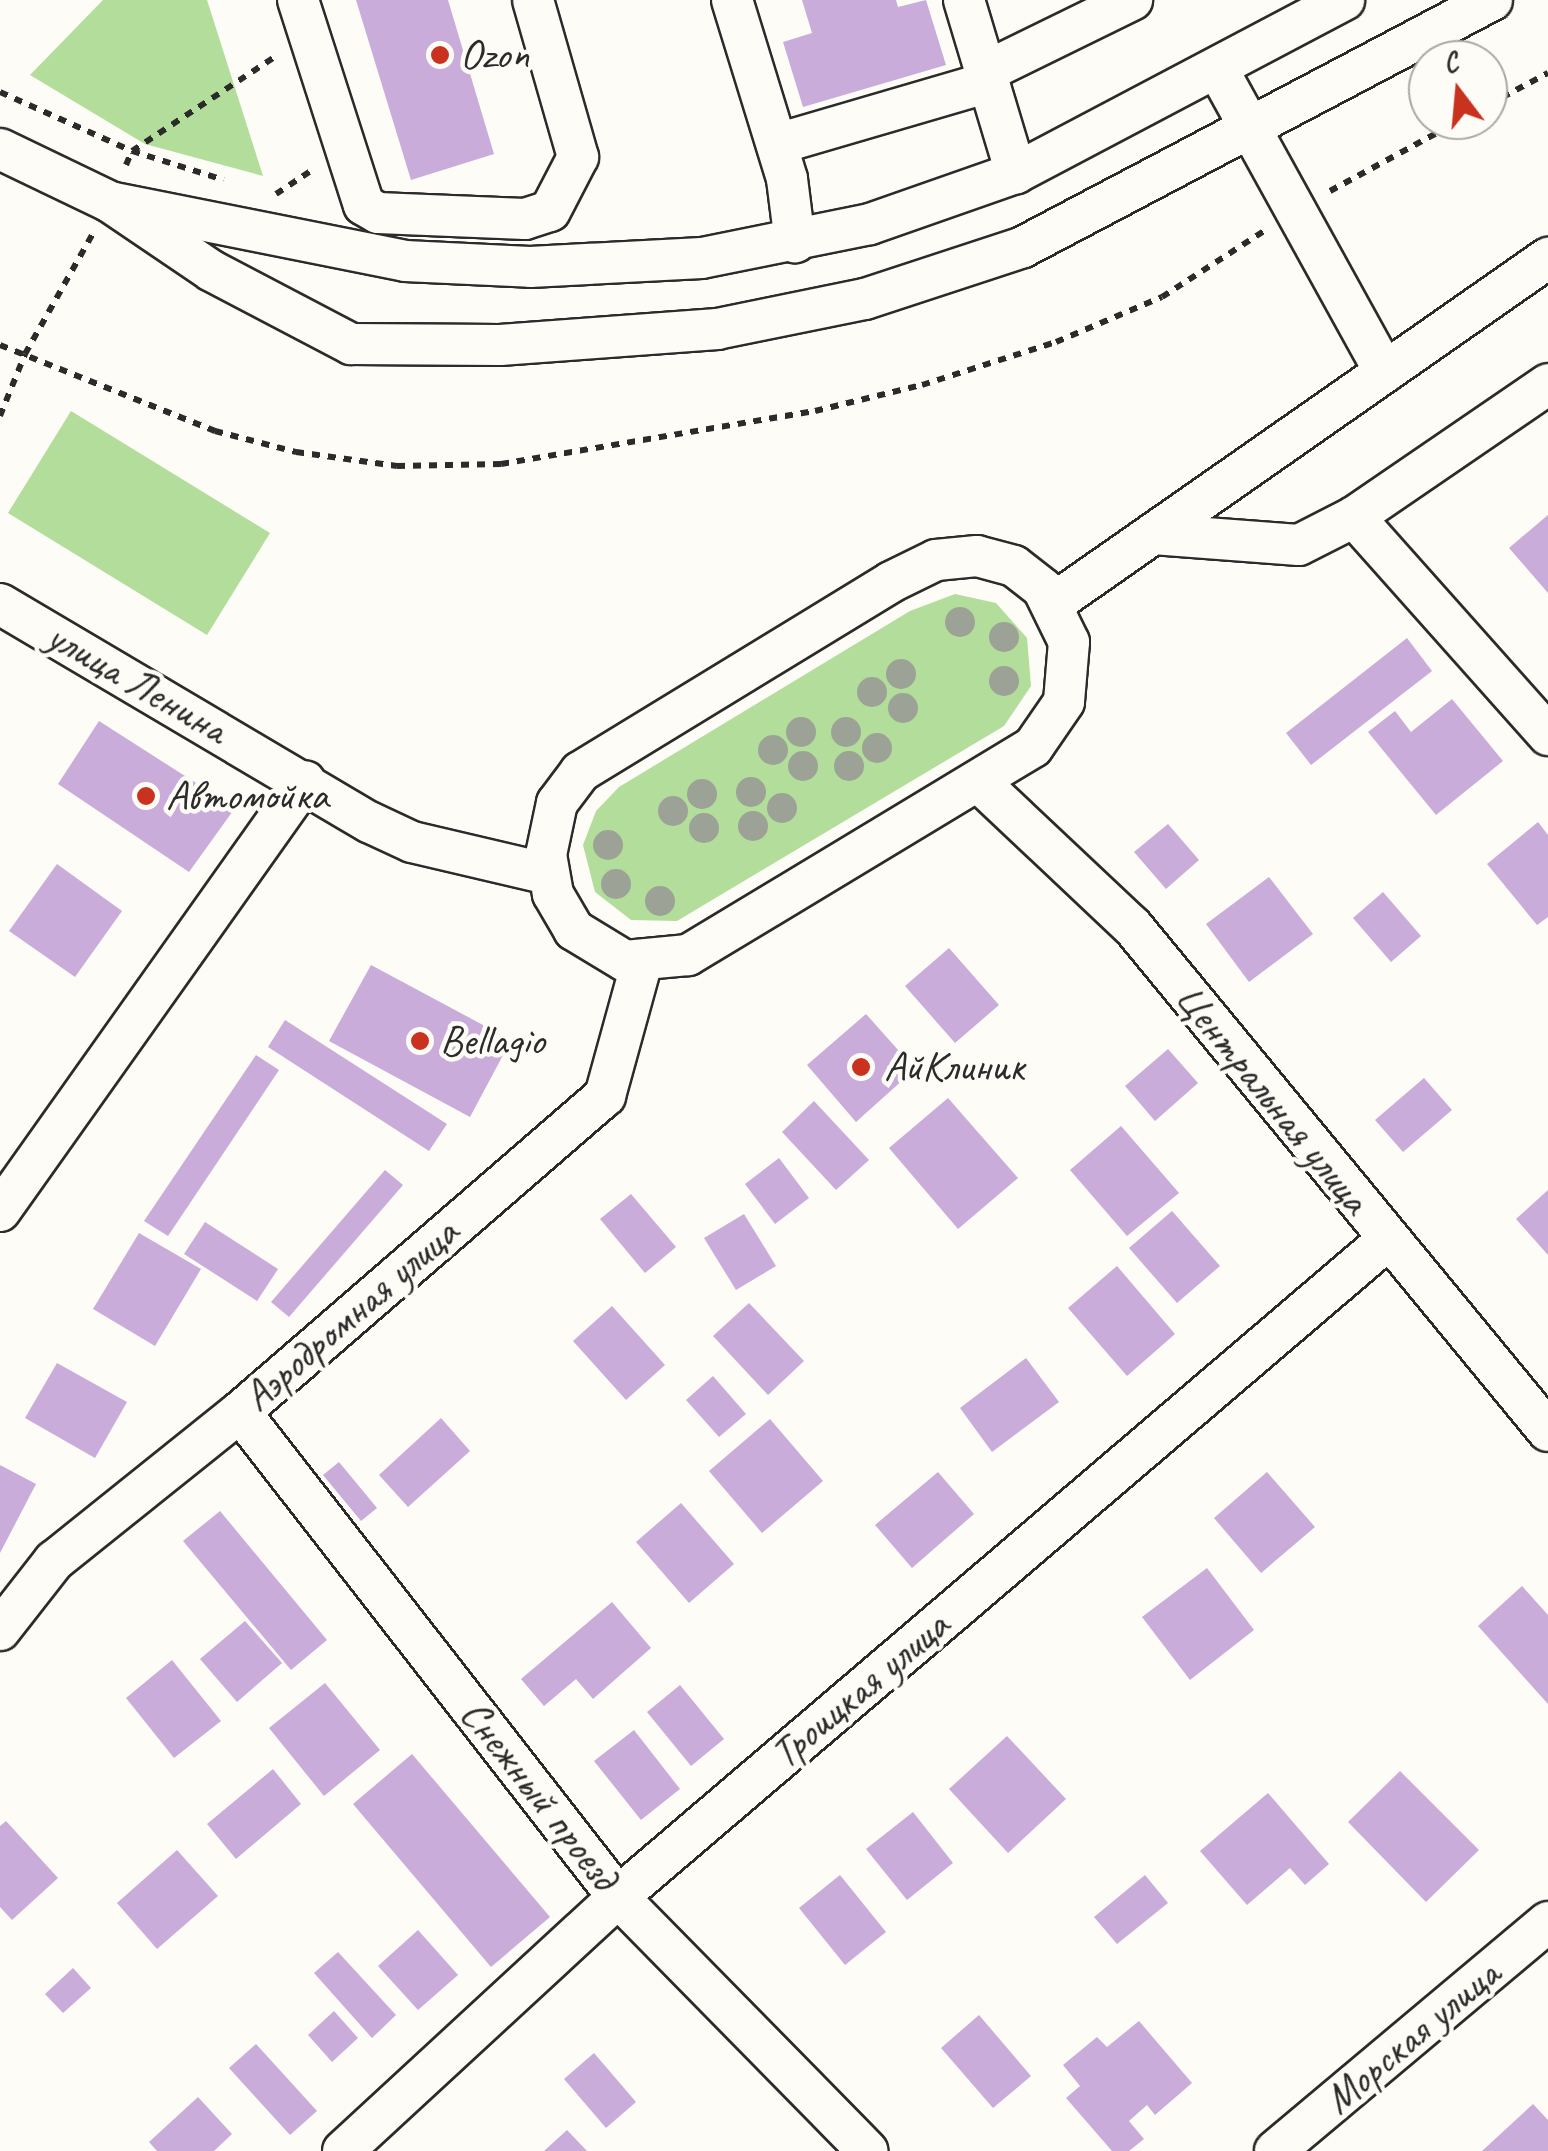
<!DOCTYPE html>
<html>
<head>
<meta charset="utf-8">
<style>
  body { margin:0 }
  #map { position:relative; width:1548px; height:2151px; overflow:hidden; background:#fdfcf7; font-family:Caveat,sans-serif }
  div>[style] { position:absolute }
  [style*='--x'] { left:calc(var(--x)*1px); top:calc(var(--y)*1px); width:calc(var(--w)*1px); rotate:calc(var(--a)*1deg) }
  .green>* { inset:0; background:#b2dd9a }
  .building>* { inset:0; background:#c9acd9 }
  .path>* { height:6px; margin-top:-3px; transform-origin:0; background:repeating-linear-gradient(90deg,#2b2b2b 0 8px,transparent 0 16px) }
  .roads { filter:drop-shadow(2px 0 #2b2b2b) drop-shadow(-2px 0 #2b2b2b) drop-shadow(0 2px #2b2b2b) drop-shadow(0 -2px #2b2b2b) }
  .minor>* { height:40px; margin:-20px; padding:0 20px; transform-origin:20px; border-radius:20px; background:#fdfcf7 }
  .trees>* { width:30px; height:30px; margin:-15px; border-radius:50%; background:#9ca296 }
  .dots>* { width:28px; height:28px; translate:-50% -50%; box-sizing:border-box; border:5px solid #fdfcf7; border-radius:50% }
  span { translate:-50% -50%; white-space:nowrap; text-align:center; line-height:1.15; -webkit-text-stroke:9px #fdfcf7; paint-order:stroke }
  .poi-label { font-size:42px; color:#2b2b2b }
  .left { translate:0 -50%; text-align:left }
  .street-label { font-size:42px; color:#2b2b2b }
  .north { position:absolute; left:1408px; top:40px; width:100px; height:100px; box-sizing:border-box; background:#fdfcf7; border:2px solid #a9a8a5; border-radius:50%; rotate:344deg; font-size:28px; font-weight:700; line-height:40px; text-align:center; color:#2b2b2b }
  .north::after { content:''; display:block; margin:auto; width:35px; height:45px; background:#c8321e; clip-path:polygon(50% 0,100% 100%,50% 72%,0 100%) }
</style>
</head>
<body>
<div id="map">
  <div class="green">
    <i style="clip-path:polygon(103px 0,207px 0,263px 176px,145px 144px,30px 75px)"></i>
    <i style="clip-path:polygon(71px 411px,270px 533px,207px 635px,8px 513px)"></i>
    <i style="clip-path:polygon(955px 594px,996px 603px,1027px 638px,1031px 686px,1004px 726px,677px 921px,631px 920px,595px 892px,583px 845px,596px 811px,619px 787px,910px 611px)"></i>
  </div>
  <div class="building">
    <i style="clip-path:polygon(356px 0,448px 0,494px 154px,411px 180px)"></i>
    <i style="clip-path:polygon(802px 0,896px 0,898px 7px,926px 0,946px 65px,803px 107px,783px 42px,812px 33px)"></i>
    <i style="clip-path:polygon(1548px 515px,1548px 593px,1509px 548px)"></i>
    <i style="clip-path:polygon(1407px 638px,1432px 671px,1311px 765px,1286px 733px)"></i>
    <i style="clip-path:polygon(1452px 699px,1503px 761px,1436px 815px,1368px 732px,1395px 711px,1411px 732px)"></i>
    <i style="clip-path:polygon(99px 721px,235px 808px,189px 872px,58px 784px)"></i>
    <i style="clip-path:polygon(1538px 822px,1548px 835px,1548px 917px,1537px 925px,1487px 864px)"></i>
    <i style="clip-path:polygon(1168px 824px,1199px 860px,1166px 889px,1134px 852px)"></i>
    <i style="clip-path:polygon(57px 864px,122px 911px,75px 977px,9px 931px)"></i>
    <i style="clip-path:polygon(1269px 877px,1313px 934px,1249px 982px,1206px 924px)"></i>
    <i style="clip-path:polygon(1383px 892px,1421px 936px,1391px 962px,1353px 918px)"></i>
    <i style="clip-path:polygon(949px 948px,999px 1005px,955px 1043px,905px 986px)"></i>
    <i style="clip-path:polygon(371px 965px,511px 1040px,470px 1117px,329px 1041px)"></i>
    <i style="clip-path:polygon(866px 1014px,915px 1069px,856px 1122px,807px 1065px)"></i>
    <i style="clip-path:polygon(285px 1020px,447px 1124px,429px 1151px,268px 1047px)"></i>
    <i style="clip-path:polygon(1168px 1049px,1198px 1083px,1155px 1121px,1125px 1086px)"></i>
    <i style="clip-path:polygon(256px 1055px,279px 1070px,168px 1236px,144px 1221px)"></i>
    <i style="clip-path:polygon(1424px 1078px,1452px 1110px,1403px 1152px,1375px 1120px)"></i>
    <i style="clip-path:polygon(948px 1098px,1018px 1178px,958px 1229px,889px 1148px)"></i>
    <i style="clip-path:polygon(814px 1101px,869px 1160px,836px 1190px,782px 1132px)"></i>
    <i style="clip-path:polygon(1121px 1126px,1179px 1193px,1127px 1236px,1070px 1170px)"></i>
    <i style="clip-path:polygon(779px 1158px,809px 1198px,775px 1224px,745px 1184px)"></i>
    <i style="clip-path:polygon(385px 1170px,403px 1185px,289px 1317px,271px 1302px)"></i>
    <i style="clip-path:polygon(1548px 1190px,1548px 1255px,1516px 1219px)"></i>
    <i style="clip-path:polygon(631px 1194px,676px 1247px,645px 1273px,600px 1219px)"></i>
    <i style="clip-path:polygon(1172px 1211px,1220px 1266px,1177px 1303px,1129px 1248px)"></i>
    <i style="clip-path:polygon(744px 1214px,776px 1266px,736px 1290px,704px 1238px)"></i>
    <i style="clip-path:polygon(205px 1222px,278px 1269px,257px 1301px,184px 1254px)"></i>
    <i style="clip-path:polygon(139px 1233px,201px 1269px,155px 1346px,93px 1309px)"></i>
    <i style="clip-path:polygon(1117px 1266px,1175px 1334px,1127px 1376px,1068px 1308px)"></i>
    <i style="clip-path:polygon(749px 1303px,804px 1361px,768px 1395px,713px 1336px)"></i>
    <i style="clip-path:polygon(612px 1306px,665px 1365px,626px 1400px,573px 1341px)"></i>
    <i style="clip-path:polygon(1026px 1358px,1059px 1402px,992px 1452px,960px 1408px)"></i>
    <i style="clip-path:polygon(57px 1363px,127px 1402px,95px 1458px,25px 1418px)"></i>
    <i style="clip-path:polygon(713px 1376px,746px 1414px,719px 1437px,686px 1400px)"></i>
    <i style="clip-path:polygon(441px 1418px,470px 1451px,408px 1507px,379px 1475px)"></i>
    <i style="clip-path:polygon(770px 1419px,823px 1481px,762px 1533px,709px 1471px)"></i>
    <i style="clip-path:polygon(339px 1462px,377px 1508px,361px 1521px,323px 1475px)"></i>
    <i style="clip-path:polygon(0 1465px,36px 1484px,0 1553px)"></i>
    <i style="clip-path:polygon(938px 1472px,974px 1514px,912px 1568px,875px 1525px)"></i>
    <i style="clip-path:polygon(1267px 1472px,1315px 1527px,1261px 1573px,1214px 1518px)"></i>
    <i style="clip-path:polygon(681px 1503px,734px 1564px,689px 1603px,636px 1542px)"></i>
    <i style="clip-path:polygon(220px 1511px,327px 1640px,291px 1670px,183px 1541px)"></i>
    <i style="clip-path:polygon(1207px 1568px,1254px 1630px,1190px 1680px,1142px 1617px)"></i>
    <i style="clip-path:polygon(1522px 1586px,1548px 1615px,1548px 1704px,1478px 1626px)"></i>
    <i style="clip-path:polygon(612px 1602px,651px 1648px,593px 1699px,576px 1679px,544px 1706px,521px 1679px)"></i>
    <i style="clip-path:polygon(245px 1621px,282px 1663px,237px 1702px,200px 1659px)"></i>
    <i style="clip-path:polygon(172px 1660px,221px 1721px,174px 1758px,126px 1698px)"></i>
    <i style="clip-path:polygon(325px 1683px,380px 1750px,324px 1796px,269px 1728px)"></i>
    <i style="clip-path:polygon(680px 1685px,724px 1739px,691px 1766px,647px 1712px)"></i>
    <i style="clip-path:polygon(634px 1730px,680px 1789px,641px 1820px,594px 1761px)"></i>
    <i style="clip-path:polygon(1007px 1736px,1066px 1799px,1008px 1853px,949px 1789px)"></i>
    <i style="clip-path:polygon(412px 1754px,550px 1917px,491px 1967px,353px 1804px)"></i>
    <i style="clip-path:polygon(273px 1769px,301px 1804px,236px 1859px,207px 1824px)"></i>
    <i style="clip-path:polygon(1400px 1771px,1479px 1850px,1426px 1902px,1348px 1822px)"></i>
    <i style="clip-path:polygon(1268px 1793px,1329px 1864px,1305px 1885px,1290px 1868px,1247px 1905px,1200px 1851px)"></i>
    <i style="clip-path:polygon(913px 1812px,953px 1863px,907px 1900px,866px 1849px)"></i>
    <i style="clip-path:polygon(6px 1821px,58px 1878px,12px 1920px,0 1907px,0 1826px)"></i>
    <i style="clip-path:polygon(177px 1850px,218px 1896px,157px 1949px,117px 1903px)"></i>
    <i style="clip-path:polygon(840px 1875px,886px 1932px,845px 1965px,799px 1908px)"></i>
    <i style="clip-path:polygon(1145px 1875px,1168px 1903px,1117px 1944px,1094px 1917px)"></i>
    <i style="clip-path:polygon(418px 1930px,458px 1975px,418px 2010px,378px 1966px)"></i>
    <i style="clip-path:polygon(338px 1952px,396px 2015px,372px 2038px,314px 1973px)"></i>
    <i style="clip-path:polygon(73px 1968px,91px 1988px,63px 2013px,45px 1994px)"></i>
    <i style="clip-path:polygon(334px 2011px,358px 2038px,332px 2062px,308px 2035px)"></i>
    <i style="clip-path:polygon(979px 2015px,1031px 2076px,993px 2108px,941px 2048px)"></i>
    <i style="clip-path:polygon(1139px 2021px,1192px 2083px,1155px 2115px,1147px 2105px,1129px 2121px,1144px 2139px,1129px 2151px,1112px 2151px,1066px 2098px,1080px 2086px,1063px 2065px,1097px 2037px,1107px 2047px)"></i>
    <i style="clip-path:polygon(256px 2044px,317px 2111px,290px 2135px,229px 2068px)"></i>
    <i style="clip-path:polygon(594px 2053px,636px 2102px,606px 2128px,564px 2079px)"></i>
    <i style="clip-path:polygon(198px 2097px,232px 2134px,214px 2151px,157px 2151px,149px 2142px)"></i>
    <i style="clip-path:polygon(1533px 2104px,1548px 2120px,1548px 2151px,1482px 2151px)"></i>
    <i style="clip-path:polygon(567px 2130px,587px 2151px,544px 2151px)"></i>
  </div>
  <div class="path">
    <i style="--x:0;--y:92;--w:145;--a:24.1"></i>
    <i style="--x:132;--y:151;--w:96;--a:17.5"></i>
    <i style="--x:1488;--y:105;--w:68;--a:-28.1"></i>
    <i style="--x:126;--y:165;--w:15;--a:-67"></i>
    <i style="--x:132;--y:151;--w:173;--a:-33.4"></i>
    <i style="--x:1330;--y:191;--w:149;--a:-28.5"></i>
    <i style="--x:276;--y:194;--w:43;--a:-33.7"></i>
    <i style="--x:0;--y:345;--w:232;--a:21.8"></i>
    <i style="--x:215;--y:431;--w:84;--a:14.5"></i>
    <i style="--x:296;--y:452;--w:102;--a:7.9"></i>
    <i style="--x:397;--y:466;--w:104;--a:-1.1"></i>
    <i style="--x:501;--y:464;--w:318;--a:-9.6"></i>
    <i style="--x:815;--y:411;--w:110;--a:-13.7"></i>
    <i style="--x:922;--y:385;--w:141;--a:-17.8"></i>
    <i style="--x:1056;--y:342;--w:115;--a:-23"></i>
    <i style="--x:1162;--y:297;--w:121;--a:-32.9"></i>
    <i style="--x:0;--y:416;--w:67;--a:-68"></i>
    <i style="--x:25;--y:354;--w:137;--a:-60.6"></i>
  </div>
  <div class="roads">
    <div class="minor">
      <i style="--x:298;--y:0;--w:215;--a:72.2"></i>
      <i style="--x:364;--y:205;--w:16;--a:30"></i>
      <i style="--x:378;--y:213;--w:147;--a:2.3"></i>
      <i style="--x:525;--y:219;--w:26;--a:-18"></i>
      <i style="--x:550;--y:211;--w:61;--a:-62.6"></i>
      <i style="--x:578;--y:157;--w:163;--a:-106"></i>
      <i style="--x:732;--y:0;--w:187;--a:72.9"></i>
      <i style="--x:787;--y:179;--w:64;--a:82.8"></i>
      <i style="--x:964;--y:0;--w:181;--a:73.3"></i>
      <i style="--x:1217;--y:68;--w:347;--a:61.1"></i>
      <i style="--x:985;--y:72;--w:164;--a:-26.1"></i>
      <i style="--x:777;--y:144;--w:221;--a:-16.3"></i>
      <i style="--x:0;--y:149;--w:122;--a:25.7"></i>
      <i style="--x:110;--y:202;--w:301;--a:11.3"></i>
      <i style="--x:405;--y:261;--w:125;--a:2.7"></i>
      <i style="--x:530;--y:267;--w:172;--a:-3"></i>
      <i style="--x:702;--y:258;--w:171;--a:-11.4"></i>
      <i style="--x:870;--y:224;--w:155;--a:-19.3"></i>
      <i style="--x:1016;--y:173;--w:371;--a:-27.8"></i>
      <i style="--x:110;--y:202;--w:123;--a:34.1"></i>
      <i style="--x:212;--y:271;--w:157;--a:27.7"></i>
      <i style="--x:351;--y:344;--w:149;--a:0.4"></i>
      <i style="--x:500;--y:345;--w:218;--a:-4.2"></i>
      <i style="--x:717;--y:329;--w:151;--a:-11.5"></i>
      <i style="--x:865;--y:299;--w:166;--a:-18.2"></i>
      <i style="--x:1023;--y:247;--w:530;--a:-27.77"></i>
      <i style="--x:1354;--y:517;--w:292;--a:48.3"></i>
      <i style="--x:1153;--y:534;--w:146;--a:4.3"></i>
      <i style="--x:1299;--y:545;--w:62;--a:-27"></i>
      <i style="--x:1354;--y:517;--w:235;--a:-34.4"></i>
      <i style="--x:977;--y:556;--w:38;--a:15"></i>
      <i style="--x:1014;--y:566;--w:37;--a:38"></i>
      <i style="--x:1043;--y:589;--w:59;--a:63.9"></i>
      <i style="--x:1069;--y:642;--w:60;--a:94.8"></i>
      <i style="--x:1064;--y:702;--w:55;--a:124.6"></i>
      <i style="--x:1033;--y:747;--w:403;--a:148.9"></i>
      <i style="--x:688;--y:955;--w:63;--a:174.6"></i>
      <i style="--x:625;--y:961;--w:60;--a:-148.7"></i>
      <i style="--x:574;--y:930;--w:42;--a:-120.3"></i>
      <i style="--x:553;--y:894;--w:40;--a:-100"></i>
      <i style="--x:546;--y:855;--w:53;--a:-78.1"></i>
      <i style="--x:557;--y:803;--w:39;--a:-53"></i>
      <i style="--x:580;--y:772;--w:364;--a:-31.4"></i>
      <i style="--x:891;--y:582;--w:50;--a:-26.1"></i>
      <i style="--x:936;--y:560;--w:41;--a:-5.6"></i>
      <i style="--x:1054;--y:603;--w:603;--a:-34.93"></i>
      <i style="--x:0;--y:604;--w:429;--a:30.6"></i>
      <i style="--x:369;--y:822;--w:47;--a:24.9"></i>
      <i style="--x:412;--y:842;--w:140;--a:13.2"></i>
      <i style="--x:980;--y:783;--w:209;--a:43.3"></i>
      <i style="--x:1132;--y:926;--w:654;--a:50.52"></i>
      <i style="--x:0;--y:1211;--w:527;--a:-54.65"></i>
      <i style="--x:240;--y:1412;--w:615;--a:52.07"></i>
      <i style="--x:618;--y:1897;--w:356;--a:45.5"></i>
      <i style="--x:0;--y:1630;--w:88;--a:-52"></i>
      <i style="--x:54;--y:1561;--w:238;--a:-38.7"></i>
      <i style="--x:240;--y:1412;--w:483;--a:-40.9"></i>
      <i style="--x:605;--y:1096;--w:139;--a:-74.6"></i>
      <i style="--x:343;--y:2151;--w:374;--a:-42.7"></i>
      <i style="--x:618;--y:1897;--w:1010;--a:-40.5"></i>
      <i style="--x:1275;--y:2151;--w:356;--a:-40"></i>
    </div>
  </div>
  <div class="trees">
    <i style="left:960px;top:622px"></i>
    <i style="left:1004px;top:637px"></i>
    <i style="left:901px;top:674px"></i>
    <i style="left:1004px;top:681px"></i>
    <i style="left:872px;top:692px"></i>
    <i style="left:903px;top:708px"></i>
    <i style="left:801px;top:732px"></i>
    <i style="left:846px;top:732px"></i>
    <i style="left:877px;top:748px"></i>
    <i style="left:773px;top:750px"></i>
    <i style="left:803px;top:766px"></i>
    <i style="left:849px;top:766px"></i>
    <i style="left:751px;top:792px"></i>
    <i style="left:702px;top:794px"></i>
    <i style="left:782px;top:808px"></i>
    <i style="left:673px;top:811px"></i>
    <i style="left:753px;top:826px"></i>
    <i style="left:704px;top:828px"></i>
    <i style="left:608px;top:845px"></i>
    <i style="left:616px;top:884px"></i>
    <i style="left:660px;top:901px"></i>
  </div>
  <div class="dots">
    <i style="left:440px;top:55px;background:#c8321e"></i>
    <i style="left:146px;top:796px;background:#c8321e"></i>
    <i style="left:420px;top:1041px;background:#c8321e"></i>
    <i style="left:861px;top:1067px;background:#c8321e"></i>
  </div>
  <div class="poi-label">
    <span class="left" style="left:460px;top:55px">Ozon</span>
    <span class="left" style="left:166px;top:796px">Автомойка</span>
    <span class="left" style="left:440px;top:1041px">Bellagio</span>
    <span class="left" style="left:884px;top:1067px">АйКлиник</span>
  </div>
  <div class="street-label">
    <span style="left:137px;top:683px;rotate:30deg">улица Ленина</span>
    <span style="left:1272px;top:1099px;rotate:51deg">Центральная улица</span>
    <span style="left:351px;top:1315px;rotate:-41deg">Аэродромная улица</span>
    <span style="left:860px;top:1690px;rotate:-40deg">Троицкая улица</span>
    <span style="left:539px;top:1795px;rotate:52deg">Снежный проезд</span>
    <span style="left:1412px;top:2037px;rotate:-40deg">Морская улица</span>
  </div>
  <div class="north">С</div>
</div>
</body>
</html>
